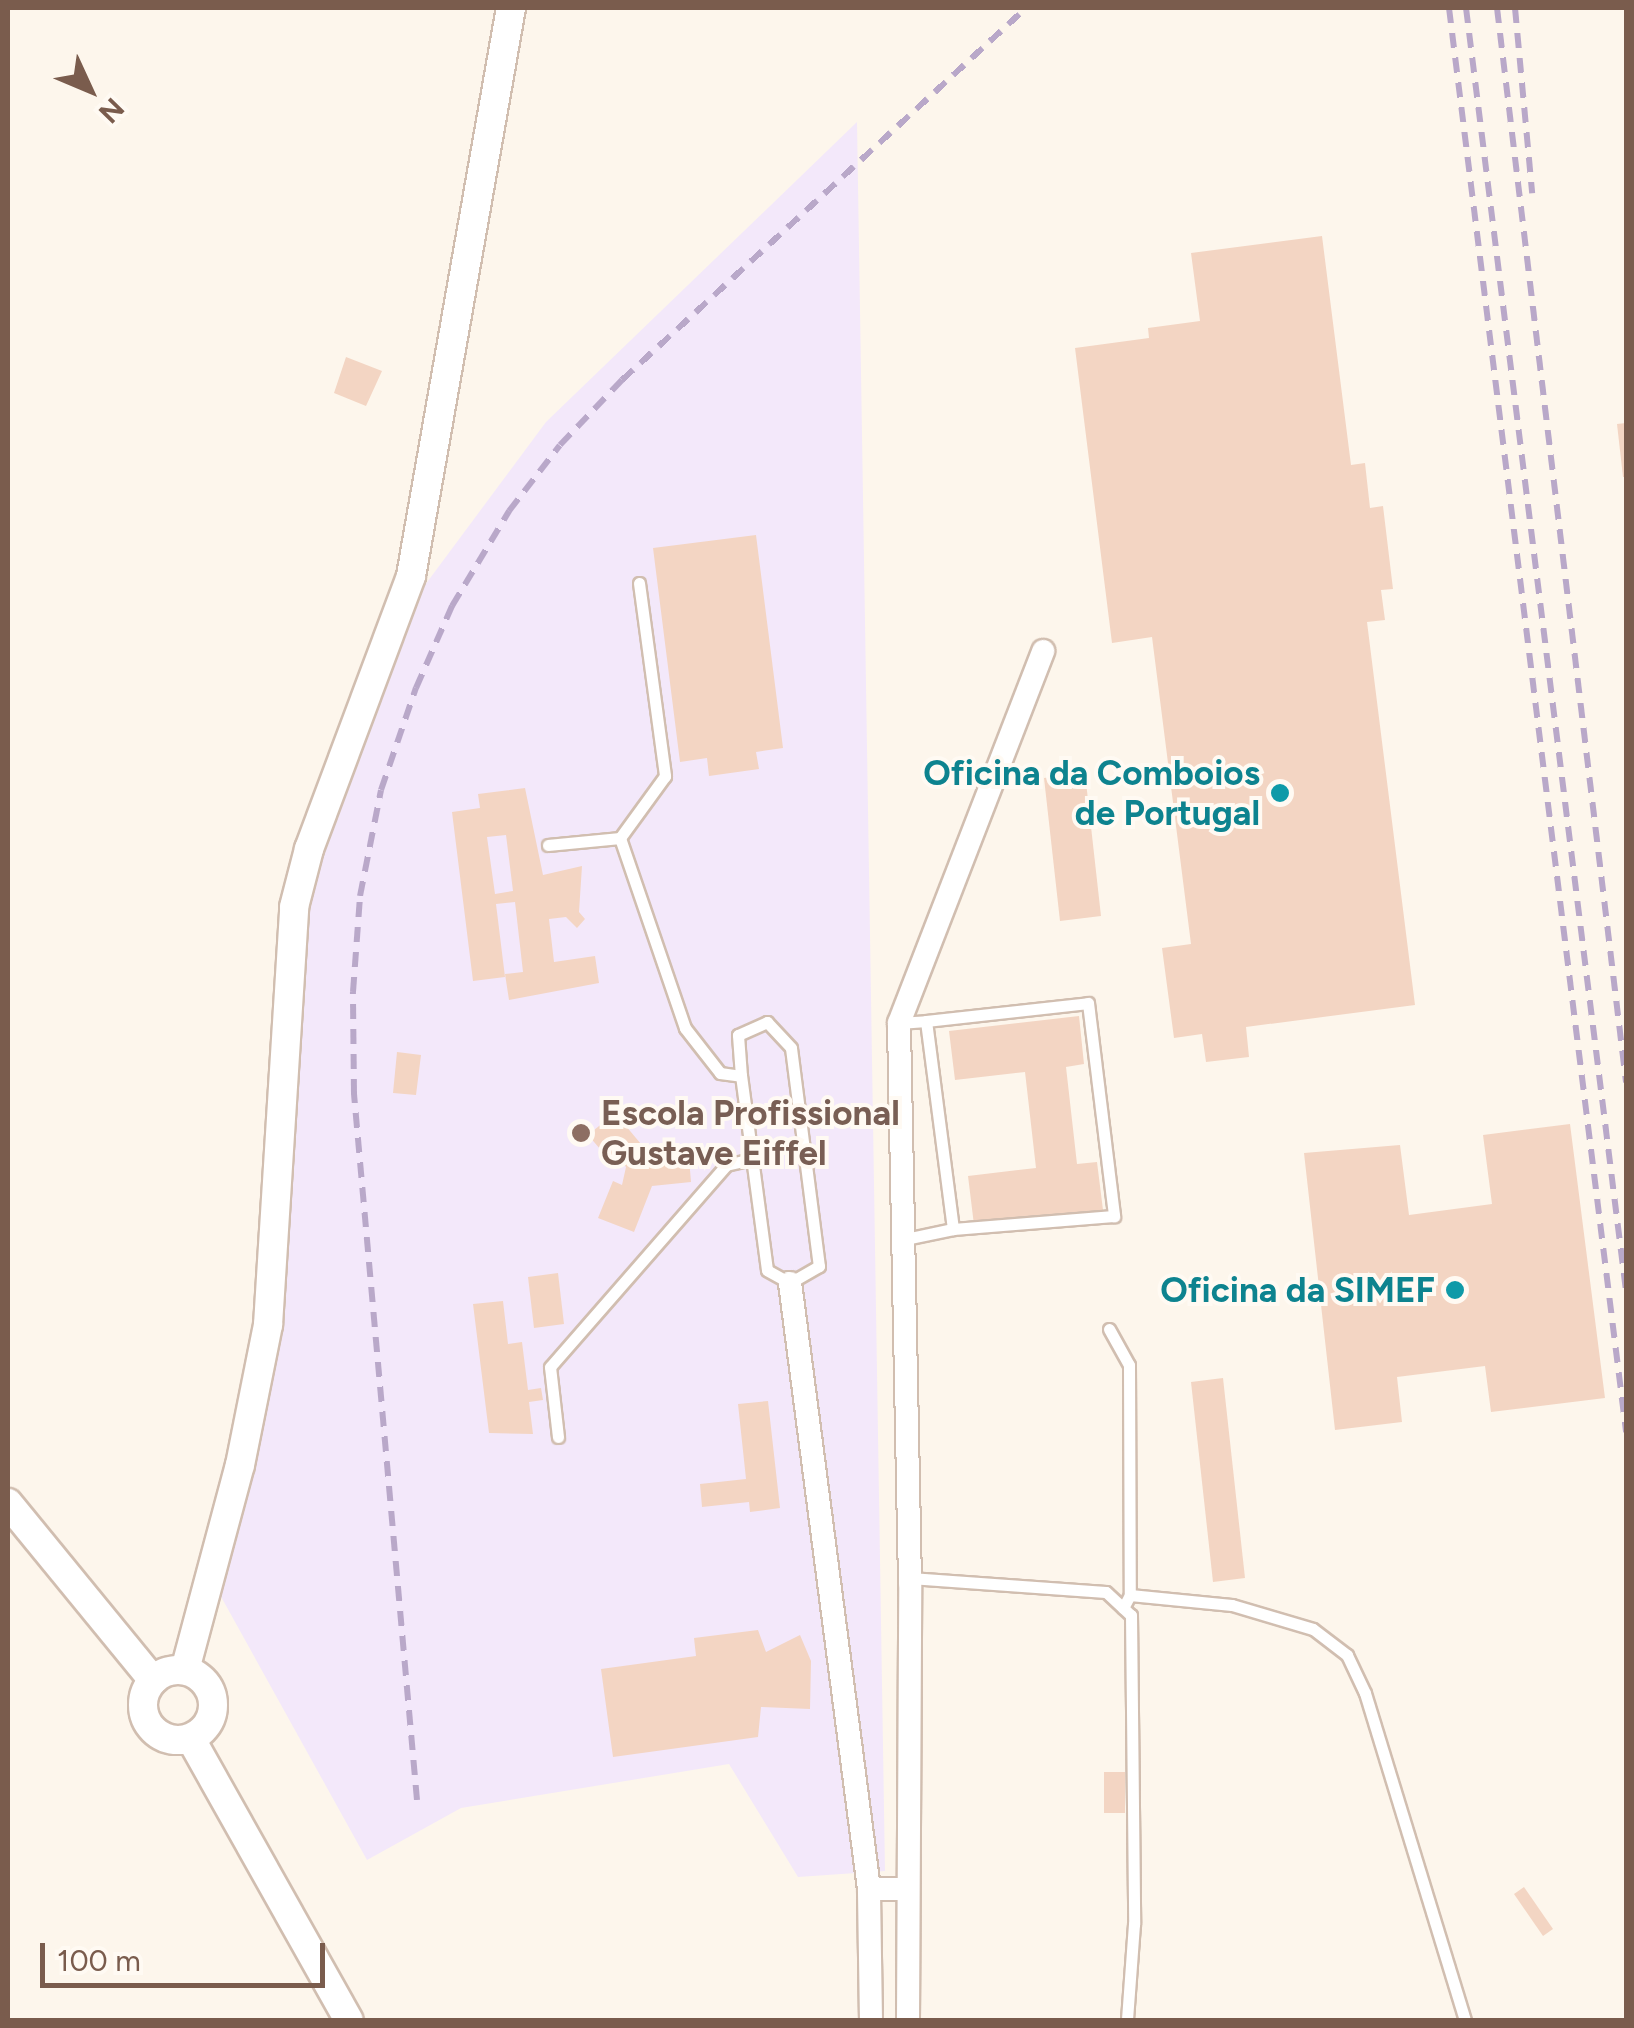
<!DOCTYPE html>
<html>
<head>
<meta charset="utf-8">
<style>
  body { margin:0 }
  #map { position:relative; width:1634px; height:2028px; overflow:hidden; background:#fdf6ec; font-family:Figtree,sans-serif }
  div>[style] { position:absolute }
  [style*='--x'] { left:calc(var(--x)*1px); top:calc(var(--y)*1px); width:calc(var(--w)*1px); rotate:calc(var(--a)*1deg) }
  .education>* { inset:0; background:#f3e8fa }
  .building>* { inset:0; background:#f3d5c3 }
  .roads { filter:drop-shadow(2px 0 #d1beb0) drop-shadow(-2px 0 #d1beb0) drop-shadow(0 2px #d1beb0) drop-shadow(0 -2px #d1beb0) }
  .service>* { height:11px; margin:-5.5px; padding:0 5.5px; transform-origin:5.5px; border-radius:5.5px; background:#fff }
  .minor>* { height:22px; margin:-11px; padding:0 11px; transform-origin:11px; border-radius:11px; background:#fff }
  .tertiary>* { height:28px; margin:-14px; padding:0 14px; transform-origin:14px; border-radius:14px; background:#fff }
  .tertiary>.ring { margin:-14px; padding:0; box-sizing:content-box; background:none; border:28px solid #fff; border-radius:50% }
  .rail>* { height:6px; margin-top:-3px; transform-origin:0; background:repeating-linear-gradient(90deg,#b9a8c9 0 15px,transparent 0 25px) }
  .dots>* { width:28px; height:28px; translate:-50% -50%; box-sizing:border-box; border:5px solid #fffaf3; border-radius:50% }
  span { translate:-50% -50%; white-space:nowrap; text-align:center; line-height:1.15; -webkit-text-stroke:8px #fffaf3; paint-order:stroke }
  .culture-label { font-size:35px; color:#0d838f; font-weight:700 }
  .right { translate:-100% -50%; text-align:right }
  .education-label { font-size:35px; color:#785e54; font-weight:700 }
  .left { translate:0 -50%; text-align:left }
  .frame { position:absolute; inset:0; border:10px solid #7a5c4d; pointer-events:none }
  .north { position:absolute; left:40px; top:40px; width:100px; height:100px; -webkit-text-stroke:8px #fffaf3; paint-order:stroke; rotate:134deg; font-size:28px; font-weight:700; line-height:40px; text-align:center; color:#7a5c4d }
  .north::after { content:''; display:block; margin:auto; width:35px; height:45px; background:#7a5c4d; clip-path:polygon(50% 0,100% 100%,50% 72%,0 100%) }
  .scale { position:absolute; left:40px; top:1943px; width:285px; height:45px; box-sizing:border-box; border:5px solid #7a5c4d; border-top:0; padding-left:12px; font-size:30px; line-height:35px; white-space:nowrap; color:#7a5c4d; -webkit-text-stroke:8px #fffaf3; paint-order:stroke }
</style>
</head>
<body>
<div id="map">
  <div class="education">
    <i style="clip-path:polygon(857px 122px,885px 1871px,798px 1877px,729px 1764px,461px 1808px,367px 1860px,214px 1584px,280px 1315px,303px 950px,322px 845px,425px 585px,546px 422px)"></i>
  </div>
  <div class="building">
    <i style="clip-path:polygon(1322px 236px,1351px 465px,1365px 463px,1370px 508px,1383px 506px,1393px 589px,1381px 590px,1385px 620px,1367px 622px,1415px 1005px,1246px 1027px,1249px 1057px,1206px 1062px,1202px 1034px,1174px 1038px,1162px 948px,1191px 944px,1152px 637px,1112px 643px,1075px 348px,1149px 338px,1148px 328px,1200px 321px,1191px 253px)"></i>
    <i style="clip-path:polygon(346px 357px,382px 371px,366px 406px,334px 393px)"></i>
    <i style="clip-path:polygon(1626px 423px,1626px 477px,1623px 477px,1617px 424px)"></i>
    <i style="clip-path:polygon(756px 535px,783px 748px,756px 752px,759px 769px,709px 776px,707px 758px,680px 762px,653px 548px)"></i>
    <i style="clip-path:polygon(1085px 773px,1101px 916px,1060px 921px,1044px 778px)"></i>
    <i style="clip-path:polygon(evenodd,525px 788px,543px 875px,582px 866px,579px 912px,585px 919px,577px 928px,566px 917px,549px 919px,554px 962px,595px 956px,599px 983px,509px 1000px,505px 974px,523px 972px,515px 902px,496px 904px,505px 977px,473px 981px,452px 812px,480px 808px,478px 794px,525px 788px,506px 835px,513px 891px,495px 894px,487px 837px,506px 835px)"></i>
    <i style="clip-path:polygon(1079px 1016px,1084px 1064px,1066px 1067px,1077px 1164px,1097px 1162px,1103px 1210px,974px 1225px,968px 1176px,1036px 1168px,1025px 1072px,955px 1080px,949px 1031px)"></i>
    <i style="clip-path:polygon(397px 1052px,421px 1055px,416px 1095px,393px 1093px)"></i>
    <i style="clip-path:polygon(615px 1113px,646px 1150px,688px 1146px,691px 1182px,652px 1186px,634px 1232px,598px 1218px,613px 1181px,622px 1185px,626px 1167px,619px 1159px,613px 1164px,588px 1135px)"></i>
    <i style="clip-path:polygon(1570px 1124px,1605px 1398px,1491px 1412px,1485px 1366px,1397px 1377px,1402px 1422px,1335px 1430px,1304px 1153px,1400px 1145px,1409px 1215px,1492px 1204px,1483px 1135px)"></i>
    <i style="clip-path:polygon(558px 1273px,564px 1324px,534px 1328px,528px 1277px)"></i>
    <i style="clip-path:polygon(503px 1301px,508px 1344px,522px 1342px,528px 1390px,541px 1388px,543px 1400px,529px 1402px,533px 1434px,489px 1433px,473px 1304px)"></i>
    <i style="clip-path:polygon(1223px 1378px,1245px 1578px,1213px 1582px,1191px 1382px)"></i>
    <i style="clip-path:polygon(768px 1401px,780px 1508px,750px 1512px,749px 1502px,702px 1507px,700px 1484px,746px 1479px,738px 1404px)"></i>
    <i style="clip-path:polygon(758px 1630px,766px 1652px,800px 1635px,811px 1661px,810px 1709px,761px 1707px,758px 1737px,613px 1757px,601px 1669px,696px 1656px,694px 1638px)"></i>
    <i style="clip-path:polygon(1104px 1772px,1125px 1772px,1125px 1813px,1104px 1813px)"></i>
    <i style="clip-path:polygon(1524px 1887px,1553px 1929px,1543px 1936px,1514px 1894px)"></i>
  </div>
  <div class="roads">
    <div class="service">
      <i style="--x:639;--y:583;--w:195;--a:82.3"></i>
      <i style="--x:665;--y:776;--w:77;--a:126"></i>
      <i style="--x:620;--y:838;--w:201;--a:71.1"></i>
      <i style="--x:685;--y:1028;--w:57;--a:52.1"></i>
      <i style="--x:720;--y:1073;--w:21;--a:8"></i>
      <i style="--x:548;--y:845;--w:72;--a:-5.6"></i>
      <i style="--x:926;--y:1021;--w:163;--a:-6.3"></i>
      <i style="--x:1088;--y:1003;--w:215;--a:83"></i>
      <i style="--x:1114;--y:1216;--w:162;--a:175.4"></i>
      <i style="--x:767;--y:1022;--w:35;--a:47"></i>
      <i style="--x:791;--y:1048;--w:220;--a:82.7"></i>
      <i style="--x:819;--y:1266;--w:34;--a:150"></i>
      <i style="--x:790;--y:1283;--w:26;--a:-151"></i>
      <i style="--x:767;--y:1270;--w:196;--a:-97.6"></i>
      <i style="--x:741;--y:1076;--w:41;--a:-94.2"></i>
      <i style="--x:738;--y:1035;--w:32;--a:-24"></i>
      <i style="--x:899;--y:1023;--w:27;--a:-4"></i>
      <i style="--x:926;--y:1021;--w:210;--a:82.6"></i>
      <i style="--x:953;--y:1229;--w:48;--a:168"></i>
      <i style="--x:1109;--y:1329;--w:41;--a:60.9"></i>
      <i style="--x:1129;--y:1365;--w:230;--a:89.8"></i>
      <i style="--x:558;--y:1437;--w:70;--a:-96.5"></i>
      <i style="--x:550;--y:1367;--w:268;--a:-48.9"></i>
      <i style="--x:726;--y:1165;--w:27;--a:-13"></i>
      <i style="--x:910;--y:1578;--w:196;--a:4.1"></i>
      <i style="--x:1106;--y:1592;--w:34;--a:43"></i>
      <i style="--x:1131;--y:1615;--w:309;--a:89.4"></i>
      <i style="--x:1134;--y:1924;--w:96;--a:94.2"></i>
      <i style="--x:1123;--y:1608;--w:15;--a:-62"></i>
      <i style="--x:1130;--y:1595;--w:102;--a:5.6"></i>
      <i style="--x:1232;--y:1605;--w:84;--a:16.5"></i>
      <i style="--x:1313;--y:1629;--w:43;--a:37.4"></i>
      <i style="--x:1347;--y:1655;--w:42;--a:64.7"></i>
      <i style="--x:1365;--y:1693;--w:342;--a:73"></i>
    </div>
    <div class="minor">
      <i style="--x:790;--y:1283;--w:611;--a:82.57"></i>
      <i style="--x:871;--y:2020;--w:131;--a:-90.9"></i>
      <i style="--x:869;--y:1889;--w:37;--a:0"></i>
      <i style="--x:908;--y:2020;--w:437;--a:-89.7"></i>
      <i style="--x:910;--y:1583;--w:560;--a:-91.13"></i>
      <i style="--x:899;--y:1023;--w:399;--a:-68.8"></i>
    </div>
    <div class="tertiary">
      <i style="--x:8;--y:1503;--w:229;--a:50.7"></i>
      <i class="ring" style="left:143px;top:1670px;width:42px;height:42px"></i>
      <i style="--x:185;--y:1670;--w:212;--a:-75"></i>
      <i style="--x:240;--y:1465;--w:143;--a:-78.7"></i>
      <i style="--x:268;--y:1325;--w:419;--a:-86.4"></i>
      <i style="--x:294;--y:907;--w:60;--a:-75.5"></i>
      <i style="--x:309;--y:849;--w:291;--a:-69.5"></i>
      <i style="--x:411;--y:576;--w:577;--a:-80.02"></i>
      <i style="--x:191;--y:1739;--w:322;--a:60.7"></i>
    </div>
  </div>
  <div class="rail">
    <i style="--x:1449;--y:8;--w:1435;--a:82.91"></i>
    <i style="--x:1466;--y:8;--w:1293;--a:82.89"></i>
    <i style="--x:1497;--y:8;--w:1082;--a:83.15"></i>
    <i style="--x:1515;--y:8;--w:186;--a:84.7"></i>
    <i style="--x:417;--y:1800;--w:709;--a:-95.1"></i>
    <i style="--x:354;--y:1094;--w:102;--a:-90.6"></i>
    <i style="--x:353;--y:992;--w:96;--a:-85.8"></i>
    <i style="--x:360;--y:896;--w:108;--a:-78.8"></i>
    <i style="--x:381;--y:790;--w:108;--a:-71.1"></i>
    <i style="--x:416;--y:688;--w:90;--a:-66.3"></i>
    <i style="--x:452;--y:606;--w:111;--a:-59"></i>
    <i style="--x:509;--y:511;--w:83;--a:-52.3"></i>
    <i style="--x:560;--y:445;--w:90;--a:-46.4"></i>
    <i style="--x:622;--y:380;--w:549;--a:-42.64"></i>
  </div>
  <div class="dots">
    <i style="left:1280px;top:793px;background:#0f9aa8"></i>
    <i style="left:581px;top:1133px;background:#8d6e63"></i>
    <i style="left:1455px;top:1290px;background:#0f9aa8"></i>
  </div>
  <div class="culture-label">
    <span class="right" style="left:1260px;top:793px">Oficina da Comboios<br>de Portugal</span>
    <span class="right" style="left:1435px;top:1290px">Oficina da SIMEF</span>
  </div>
  <div class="education-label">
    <span class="left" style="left:601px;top:1133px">Escola Profissional<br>Gustave Eiffel</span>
  </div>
  <div class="frame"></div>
  <div class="north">N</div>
  <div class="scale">100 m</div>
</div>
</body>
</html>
